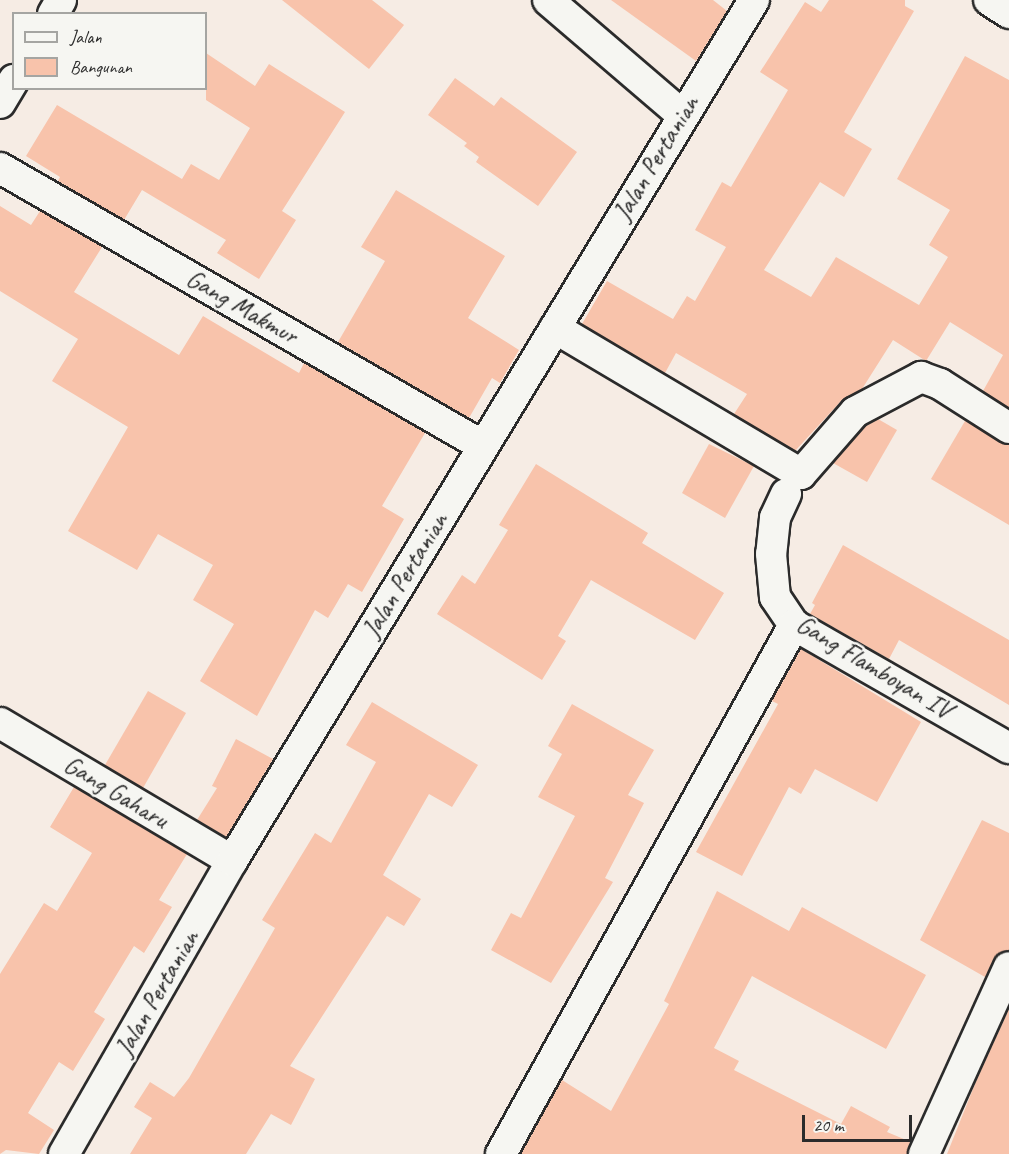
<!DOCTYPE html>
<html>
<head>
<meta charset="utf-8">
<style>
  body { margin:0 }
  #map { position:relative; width:1009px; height:1154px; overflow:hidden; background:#f6ece4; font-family:Caveat,sans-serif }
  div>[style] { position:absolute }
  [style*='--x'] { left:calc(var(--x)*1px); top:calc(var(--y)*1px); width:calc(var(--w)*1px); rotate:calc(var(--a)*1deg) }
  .building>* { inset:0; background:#f8c3ab }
  .roads { filter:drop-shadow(2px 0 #2b2b2b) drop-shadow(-2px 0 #2b2b2b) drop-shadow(0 2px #2b2b2b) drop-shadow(0 -2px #2b2b2b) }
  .minor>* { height:30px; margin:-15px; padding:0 15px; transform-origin:15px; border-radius:15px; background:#f6f6f2 }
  span { translate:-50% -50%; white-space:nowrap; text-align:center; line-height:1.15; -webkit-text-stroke:5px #f6f6f2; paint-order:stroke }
  .street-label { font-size:26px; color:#2b2b2b }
  .legend { position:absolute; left:12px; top:12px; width:195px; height:78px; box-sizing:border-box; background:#f6f6f2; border:2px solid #a5a5a2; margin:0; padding:8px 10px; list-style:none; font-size:18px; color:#2b2b2b }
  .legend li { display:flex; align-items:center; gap:12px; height:30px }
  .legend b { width:30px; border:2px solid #a5a5a2 }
  .scale { position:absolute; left:802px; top:1115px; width:110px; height:27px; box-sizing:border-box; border:3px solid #2b2b2b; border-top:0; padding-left:8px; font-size:18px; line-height:21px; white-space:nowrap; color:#2b2b2b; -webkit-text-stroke:4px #f6f6f2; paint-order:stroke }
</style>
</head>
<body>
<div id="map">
  <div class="building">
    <i style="clip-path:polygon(282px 0,372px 0,404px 25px,369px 69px)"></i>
    <i style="clip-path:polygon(611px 0,713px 0,727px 11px,696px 61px)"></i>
    <i style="clip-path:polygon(829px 0,905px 0,905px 6px,914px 11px,844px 132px,872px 149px,844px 197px,820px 182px,764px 270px,811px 297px,836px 257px,919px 305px,948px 257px,929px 245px,950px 210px,897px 179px,965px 56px,1009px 80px,1009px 408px,983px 391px,1003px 355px,950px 322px,926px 361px,893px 340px,862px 389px,842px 400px,795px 451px,734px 414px,747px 394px,676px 353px,665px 373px,582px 324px,607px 281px,673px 319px,687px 296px,695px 301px,726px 247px,695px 230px,722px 182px,731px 187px,788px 90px,760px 72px,805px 2px,821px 12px)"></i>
    <i style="clip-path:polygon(206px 53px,255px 86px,269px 64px,345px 112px,282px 211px,296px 220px,259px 279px,217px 253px,226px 240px,142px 190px,124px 220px,58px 181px,60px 177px,26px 156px,57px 105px,182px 179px,191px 164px,219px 180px,250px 128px,206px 100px)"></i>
    <i style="clip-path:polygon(455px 78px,494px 106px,501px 97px,577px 152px,538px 206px,476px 162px,479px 157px,464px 146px,467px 143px,428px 115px)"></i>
    <i style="clip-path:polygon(396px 190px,505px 256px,468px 318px,519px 350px,500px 383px,492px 378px,469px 418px,338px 342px,385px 261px,361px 247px)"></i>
    <i style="clip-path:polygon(0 206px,31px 225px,40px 211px,102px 247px,74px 292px,179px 355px,203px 316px,299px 373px,304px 363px,425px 433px,382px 506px,404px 519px,362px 592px,348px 584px,328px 618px,315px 610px,257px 716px,200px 681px,234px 624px,193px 600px,213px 565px,158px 534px,137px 570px,68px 531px,128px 427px,52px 381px,78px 339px,0 291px)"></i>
    <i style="clip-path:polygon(878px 419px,897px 430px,867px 482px,833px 463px,866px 426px)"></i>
    <i style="clip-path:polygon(965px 421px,1009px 445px,1009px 525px,931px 479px)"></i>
    <i style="clip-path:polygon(709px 444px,754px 466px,725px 518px,682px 493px)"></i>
    <i style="clip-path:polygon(536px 464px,648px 533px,642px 543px,724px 593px,695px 640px,591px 580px,558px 636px,566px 641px,542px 680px,437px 614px,462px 575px,475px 584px,508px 530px,499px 525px)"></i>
    <i style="clip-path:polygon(843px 545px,1009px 640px,1009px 705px,899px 640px,889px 659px,810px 614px,815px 605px,812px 603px)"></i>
    <i style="clip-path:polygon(801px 649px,921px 722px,877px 802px,815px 769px,801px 794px,789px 787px,742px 876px,696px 852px,778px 704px,772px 701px)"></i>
    <i style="clip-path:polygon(148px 691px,186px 713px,143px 788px,105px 765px)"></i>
    <i style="clip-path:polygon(372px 702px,478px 765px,452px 807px,429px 794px,383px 875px,421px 899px,404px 926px,387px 916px,290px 1066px,315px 1079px,291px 1125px,271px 1114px,246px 1154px,130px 1154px,152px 1118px,134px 1107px,150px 1082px,174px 1097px,189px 1078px,275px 928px,262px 920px,315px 833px,331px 843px,376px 762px,346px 745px)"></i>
    <i style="clip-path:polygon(572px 704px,654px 750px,628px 795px,644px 803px,605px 878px,613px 882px,551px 983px,491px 950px,511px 913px,521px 918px,575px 816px,538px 797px,562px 754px,548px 746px)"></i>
    <i style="clip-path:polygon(236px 739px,273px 759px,226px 837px,197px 820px,217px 788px,212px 786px)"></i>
    <i style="clip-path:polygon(74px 787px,187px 854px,159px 900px,172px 907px,144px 953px,134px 946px,94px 1012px,105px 1019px,73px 1071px,59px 1062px,28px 1113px,54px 1130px,39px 1154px,6px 1150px,0 1154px,0 974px,44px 903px,57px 911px,92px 853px,50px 827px)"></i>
    <i style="clip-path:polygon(982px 820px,1009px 833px,1009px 950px,999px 953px,985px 977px,920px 940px)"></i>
    <i style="clip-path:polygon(717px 891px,789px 931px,802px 907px,926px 975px,886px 1049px,752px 976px,714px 1048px,739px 1061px,734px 1070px,841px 1124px,851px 1106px,890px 1127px,887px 1132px,911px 1142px,907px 1154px,521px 1154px,562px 1080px,611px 1111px,669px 1004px,664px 1001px)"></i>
    <i style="clip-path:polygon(1009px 1009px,1009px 1154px,947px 1154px,977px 1079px)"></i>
  </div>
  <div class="roads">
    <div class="minor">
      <i style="--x:548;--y:0;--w:175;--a:40.6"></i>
      <i style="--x:989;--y:0;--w:24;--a:33"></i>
      <i style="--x:53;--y:14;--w:16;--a:-60"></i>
      <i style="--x:0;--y:103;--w:27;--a:-59"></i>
      <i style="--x:0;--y:168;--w:557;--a:29.92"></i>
      <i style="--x:555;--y:328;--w:286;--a:30.7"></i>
      <i style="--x:801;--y:474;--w:82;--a:-48.9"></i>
      <i style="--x:855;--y:412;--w:75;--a:-27.9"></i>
      <i style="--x:921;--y:377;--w:20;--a:20"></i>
      <i style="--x:940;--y:384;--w:82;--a:32.5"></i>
      <i style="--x:786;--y:494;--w:26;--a:115"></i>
      <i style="--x:775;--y:518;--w:36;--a:96"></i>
      <i style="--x:771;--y:554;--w:43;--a:84.7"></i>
      <i style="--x:775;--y:597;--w:34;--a:56"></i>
      <i style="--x:794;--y:625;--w:248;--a:29.8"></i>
      <i style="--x:0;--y:723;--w:270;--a:30.7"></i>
      <i style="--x:64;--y:1154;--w:338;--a:-60.2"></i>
      <i style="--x:232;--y:861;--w:1007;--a:-58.77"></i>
      <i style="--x:501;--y:1154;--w:605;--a:-61.02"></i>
      <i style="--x:924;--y:1154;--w:205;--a:-65.6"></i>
    </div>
  </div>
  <div class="street-label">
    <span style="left:656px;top:158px;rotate:-59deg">Jalan Pertanian</span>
    <span style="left:242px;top:307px;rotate:30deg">Gang Makmur</span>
    <span style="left:405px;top:575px;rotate:-59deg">Jalan Pertanian</span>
    <span style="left:874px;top:667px;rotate:31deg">Gang Flamboyan IV</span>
    <span style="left:116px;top:792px;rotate:31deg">Gang Gaharu</span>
    <span style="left:157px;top:993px;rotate:-60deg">Jalan Pertanian</span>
  </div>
  <ul class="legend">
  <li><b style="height:8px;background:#f6f6f2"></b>Jalan</li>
  <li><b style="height:16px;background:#f8c3ab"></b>Bangunan</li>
  </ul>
  <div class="scale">20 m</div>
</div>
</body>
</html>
